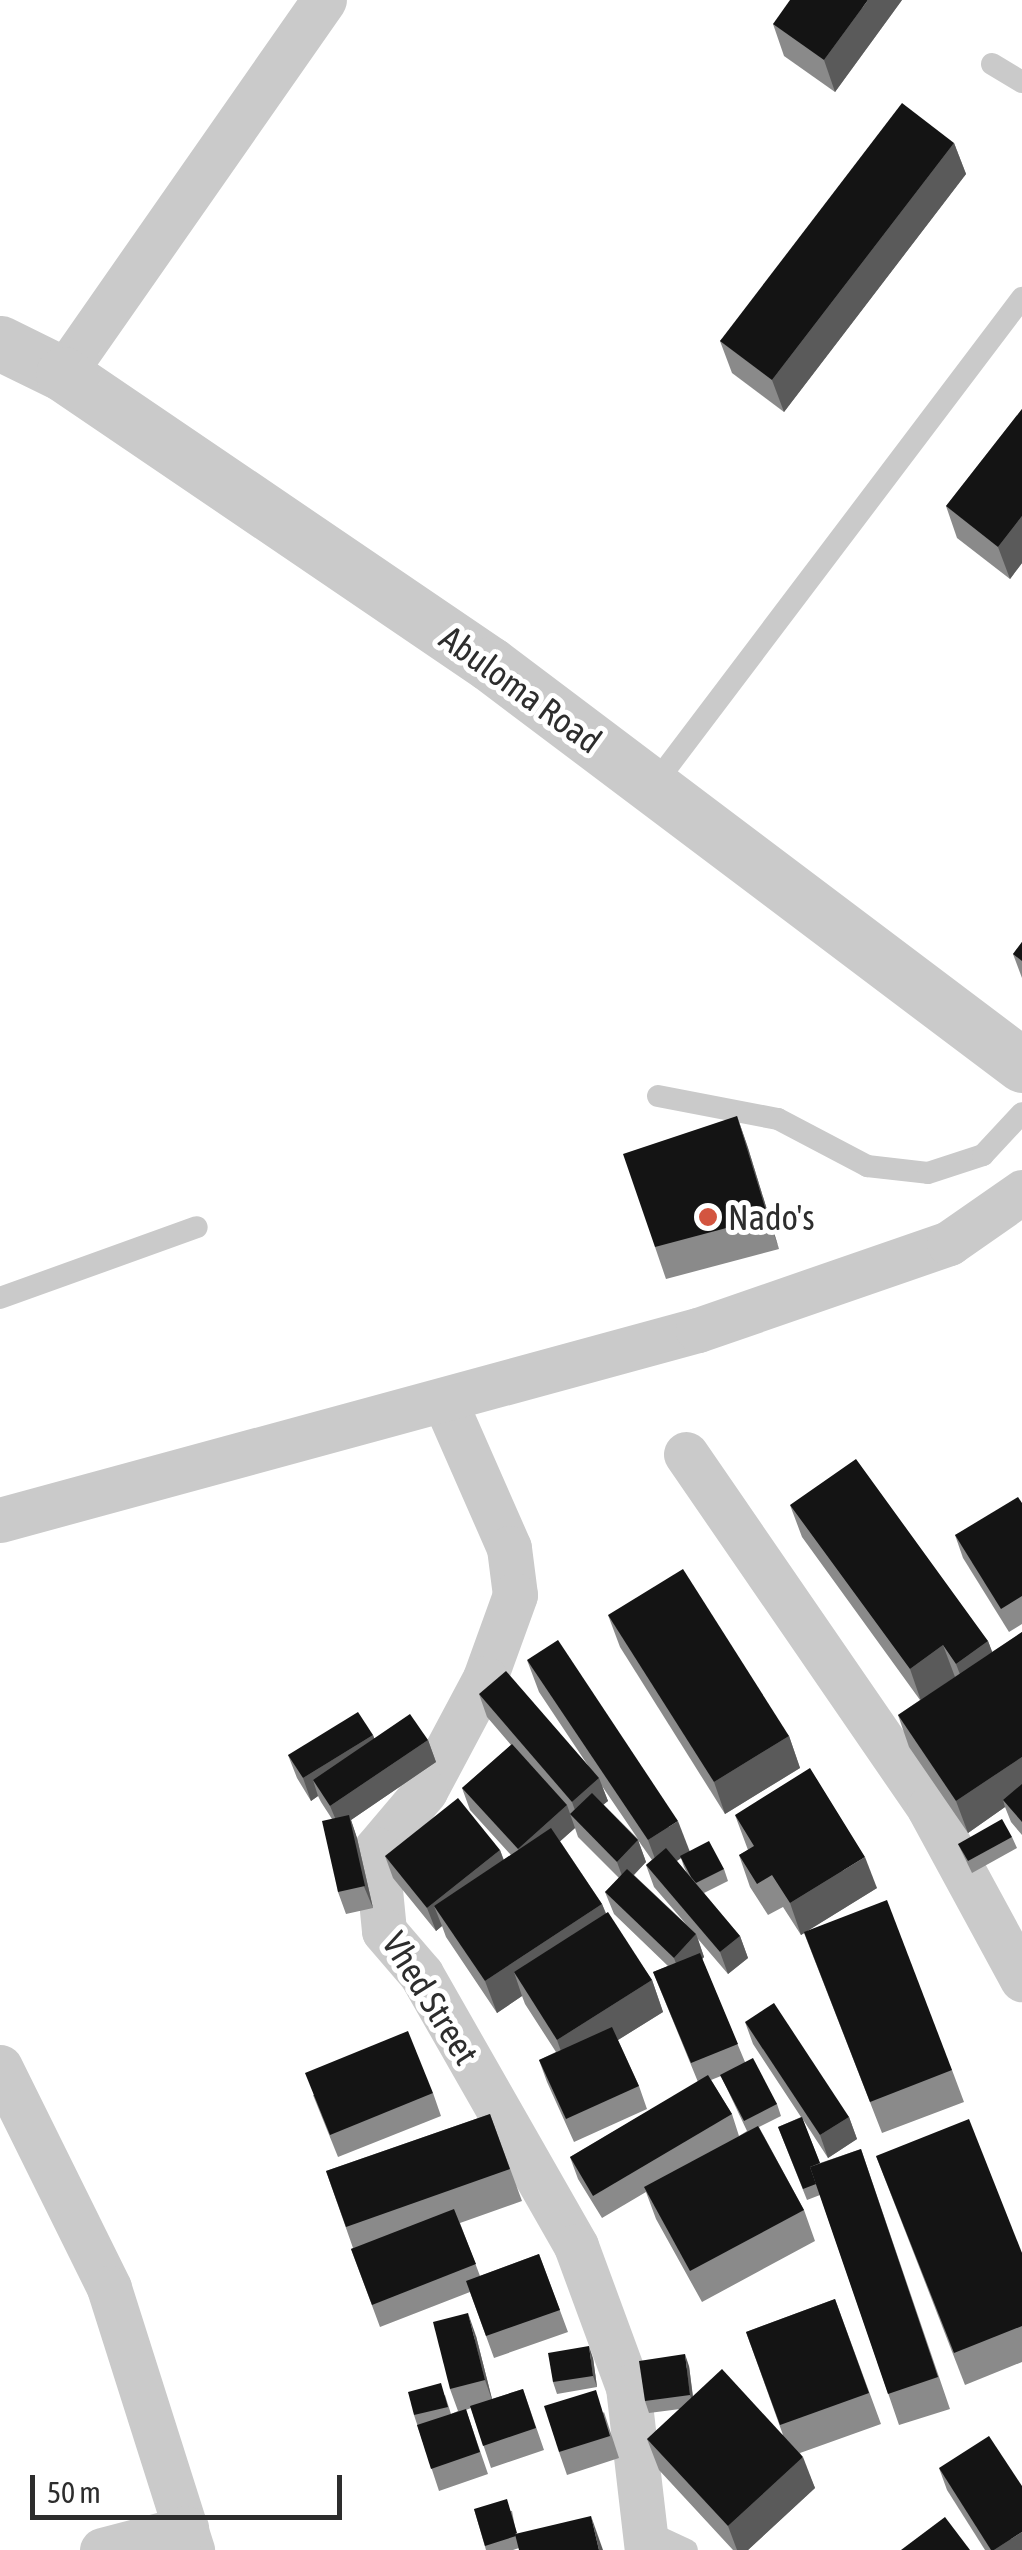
<!DOCTYPE html>
<html>
<head>
<meta charset="utf-8">
<style>
  body { margin:0 }
  #map { position:relative; width:1022px; height:2550px; overflow:hidden; background:#fff; font-family:"Asap Condensed",sans-serif }
  div>[style] { position:absolute }
  [style*='--x'] { left:calc(var(--x)*1px); top:calc(var(--y)*1px); width:calc(var(--w)*1px); rotate:calc(var(--a)*1deg) }
  .service>* { height:22px; margin:-11px; padding:0 11px; transform-origin:11px; border-radius:11px; background:#cacaca }
  .minor>* { height:45px; margin:-22.5px; padding:0 22.5px; transform-origin:22.5px; border-radius:22.5px; background:#cacaca }
  .tertiary>* { height:55px; margin:-27.5px; padding:0 27.5px; transform-origin:27.5px; border-radius:27.5px; background:#cacaca }
  .wall>* { inset:0; background:#8a8a8a }
  .shaded-wall>* { inset:0; background:#5a5a5a }
  .building>* { inset:0; background:#141414 }
  .dots>* { width:28px; height:28px; translate:-50% -50%; box-sizing:border-box; border:5px solid #fff; border-radius:50% }
  span { translate:-50% -50%; white-space:nowrap; text-align:center; line-height:1.15; -webkit-text-stroke:10px #fff; paint-order:stroke }
  .street-label { font-size:35px; color:#2d2d2d }
  .poi-label { font-size:35px; color:#2d2d2d }
  .left { translate:0 -50%; text-align:left }
  .scale { position:absolute; left:30px; top:2475px; width:312px; height:45px; box-sizing:border-box; border:5px solid #2d2d2d; border-top:0; padding-left:12px; font-size:30px; line-height:35px; white-space:nowrap; color:#2d2d2d; -webkit-text-stroke:8px #fff; paint-order:stroke }
</style>
</head>
<body>
<div id="map">
  <div class="service">
    <i style="--x:992;--y:64;--w:35;--a:31"></i>
    <i style="--x:653;--y:786;--w:612;--a:-52.91"></i>
    <i style="--x:658;--y:1096;--w:122;--a:10.9"></i>
    <i style="--x:778;--y:1119;--w:101;--a:27.8"></i>
    <i style="--x:867;--y:1166;--w:61;--a:6.5"></i>
    <i style="--x:928;--y:1173;--w:58;--a:-18.1"></i>
    <i style="--x:983;--y:1155;--w:57;--a:-47.1"></i>
    <i style="--x:0;--y:1298;--w:209;--a:-19.8"></i>
    <i style="--x:646;--y:2531;--w:45;--a:24.9"></i>
  </div>
  <div class="minor">
    <i style="--x:63;--y:374;--w:456;--a:-55.1"></i>
    <i style="--x:445;--y:1402;--w:159;--a:66.3"></i>
    <i style="--x:509;--y:1548;--w:47;--a:82.7"></i>
    <i style="--x:515;--y:1595;--w:88;--a:109.9"></i>
    <i style="--x:485;--y:1678;--w:128;--a:118"></i>
    <i style="--x:425;--y:1791;--w:76;--a:130.2"></i>
    <i style="--x:376;--y:1849;--w:82;--a:84.4"></i>
    <i style="--x:384;--y:1931;--w:57;--a:49.3"></i>
    <i style="--x:421;--y:1974;--w:313;--a:60.3"></i>
    <i style="--x:576;--y:2246;--w:150;--a:69.8"></i>
    <i style="--x:628;--y:2387;--w:164;--a:83.4"></i>
    <i style="--x:686;--y:1454;--w:429;--a:55.5"></i>
    <i style="--x:929;--y:1808;--w:195;--a:61.5"></i>
    <i style="--x:0;--y:1520;--w:723;--a:-15.23"></i>
    <i style="--x:698;--y:1330;--w:266;--a:-19.1"></i>
    <i style="--x:949;--y:1243;--w:89;--a:-34.9"></i>
    <i style="--x:0;--y:2067;--w:246;--a:63.7"></i>
    <i style="--x:109;--y:2288;--w:275;--a:72.4"></i>
    <i style="--x:102;--y:2550;--w:87;--a:-14.7"></i>
  </div>
  <div class="tertiary">
    <i style="--x:0;--y:343;--w:70;--a:26.2"></i>
    <i style="--x:63;--y:374;--w:516;--a:34.18"></i>
    <i style="--x:490;--y:664;--w:666;--a:37.01"></i>
  </div>
  <div class="wall">
    <i style="clip-path:polygon(902px 0,835px 92px,784px 56px,773px 24px)"></i>
    <i style="clip-path:polygon(954px 143px,966px 174px,784px 412px,732px 373px,720px 341px)"></i>
    <i style="clip-path:polygon(1022px 409px,1022px 563px,1010px 579px,957px 538px,946px 506px)"></i>
    <i style="clip-path:polygon(1022px 942px,1022px 978px,1013px 954px)"></i>
    <i style="clip-path:polygon(737px 1116px,748px 1148px,779px 1249px,666px 1279px,655px 1247px)"></i>
    <i style="clip-path:polygon(1022px 1503px,1022px 1624px,1009px 1632px,963px 1558px,955px 1535px)"></i>
    <i style="clip-path:polygon(790px 1505px,988px 1641px,992px 1652px,1022px 1632px,1022px 1835px,1011px 1822px,1005px 1807px,968px 1833px,909px 1747px,898px 1715px,920px 1700px,802px 1537px)"></i>
    <i style="clip-path:polygon(608px 1615px,789px 1736px,800px 1768px,725px 1814px,620px 1647px)"></i>
    <i style="clip-path:polygon(evenodd,527px 1660px,689px 1851px,724px 1869px,728px 1881px,704px 1893px,740px 1936px,748px 1958px,728px 1974px,698px 1939px,704px 1957px,702px 1959px,745px 2062px,777px 2104px,781px 2116px,759px 2127px,804px 2210px,815px 2241px,702px 2302px,656px 2219px,646px 2192px,602px 2218px,578px 2179px,570px 2157px,698px 2082px,653px 1972px,668px 1966px,614px 1914px,605px 1892px,619px 1878px,578px 1837px,575px 1828px,560px 1841px,602px 1904px,606px 1913px,652px 1980px,663px 2012px,618px 2040px,639px 2086px,647px 2109px,574px 2142px,547px 2082px,539px 2060px,556px 2052px,525px 2004px,522px 1996px,497px 2013px,446px 1937px,442px 1926px,436px 1931px,393px 1878px,385px 1856px,500px 1850px,504px 1860px,511px 1855px,470px 1810px,462px 1788px,511px 1745px,487px 1717px,479px 1694px,589px 1767px,539px 1692px,527px 1660px,602px 1786px,638px 1839px,603px 1804px,608px 1801px,602px 1786px,527px 1660px,638px 1840px,652px 1860px,646px 1865px,654px 1887px,686px 1924px,634px 1875px,646px 1862px,638px 1840px,527px 1660px,681px 1858px,684px 1867px,687px 1873px,677px 1861px,681px 1858px,527px 1660px,721px 2076px,747px 2131px,739px 2136px,732px 2114px,711px 2080px,721px 2076px)"></i>
    <i style="clip-path:polygon(373px 1735px,374px 1738px,428px 1740px,436px 1762px,351px 1820px,357px 1838px,373px 1908px,346px 1914px,338px 1892px,332px 1819px,321px 1802px,318px 1796px,311px 1801px,297px 1778px,288px 1755px)"></i>
    <i style="clip-path:polygon(735px 1815px,877px 1888px,807px 1931px,952px 2070px,964px 2102px,882px 2133px,804px 1933px,801px 1935px,783px 1907px,768px 1915px,750px 1887px,739px 1855px,748px 1850px)"></i>
    <i style="clip-path:polygon(1012px 1837px,1017px 1848px,972px 1873px,958px 1844px)"></i>
    <i style="clip-path:polygon(745px 2022px,849px 2117px,857px 2139px,828px 2158px,802px 2118px,820px 2163px,861px 2149px,950px 2409px,899px 2425px,820px 2195px,807px 2200px,778px 2127px,801px 2117px,753px 2044px)"></i>
    <i style="clip-path:polygon(433px 2093px,441px 2116px,338px 2157px,313px 2095px)"></i>
    <i style="clip-path:polygon(490px 2114px,522px 2201px,460px 2223px,480px 2276px,539px 2254px,568px 2332px,494px 2358px,470px 2292px,380px 2327px,351px 2249px,353px 2248px,326px 2171px)"></i>
    <i style="clip-path:polygon(876px 2156px,1022px 2253px,1022px 2362px,965px 2385px)"></i>
    <i style="clip-path:polygon(835px 2299px,881px 2424px,800px 2453px,815px 2488px,748px 2550px,733px 2550px,659px 2470px,647px 2439px,680px 2409px,649px 2413px,645px 2401px,689px 2366px,693px 2396px,783px 2435px,746px 2332px)"></i>
    <i style="clip-path:polygon(476px 2336px,492px 2399px,523px 2389px,544px 2450px,491px 2468px,471px 2408px,466px 2410px,488px 2474px,439px 2491px,414px 2415px,445px 2395px,451px 2414px,458px 2411px,450px 2389px)"></i>
    <i style="clip-path:polygon(593px 2358px,597px 2387px,557px 2394px,553px 2382px)"></i>
    <i style="clip-path:polygon(604px 2412px,619px 2458px,567px 2475px,559px 2452px)"></i>
    <i style="clip-path:polygon(939px 2468px,1022px 2550px,985px 2550px,947px 2490px)"></i>
    <i style="clip-path:polygon(474px 2509px,512px 2511px,519px 2548px,513px 2550px,486px 2550px)"></i>
  </div>
  <div class="shaded-wall">
    <i style="clip-path:polygon(868px 0,902px 0,835px 92px,824px 60px)"></i>
    <i style="clip-path:polygon(954px 143px,966px 174px,784px 412px,772px 380px)"></i>
    <i style="clip-path:polygon(1022px 516px,1022px 563px,1010px 579px,998px 547px)"></i>
    <i style="clip-path:polygon(737px 1116px,748px 1148px,779px 1249px,768px 1217px)"></i>
    <i style="clip-path:polygon(988px 1641px,1000px 1672px,968px 1695px,956px 1664px)"></i>
    <i style="clip-path:polygon(943px 1645px,955px 1677px,921px 1701px,910px 1669px)"></i>
    <i style="clip-path:polygon(373px 1735px,381px 1758px,313px 1780px,318px 1796px,311px 1801px,303px 1778px)"></i>
    <i style="clip-path:polygon(789px 1736px,800px 1768px,725px 1814px,714px 1782px)"></i>
    <i style="clip-path:polygon(428px 1740px,436px 1762px,351px 1820px,357px 1838px,373px 1908px,330px 1806px)"></i>
    <i style="clip-path:polygon(1022px 1757px,1022px 1796px,1003px 1800px,1005px 1807px,968px 1833px,956px 1801px)"></i>
    <i style="clip-path:polygon(599px 1778px,608px 1801px,580px 1824px,572px 1802px)"></i>
    <i style="clip-path:polygon(567px 1805px,575px 1828px,526px 1872px,518px 1849px)"></i>
    <i style="clip-path:polygon(678px 1821px,690px 1852px,660px 1872px,648px 1840px)"></i>
    <i style="clip-path:polygon(638px 1840px,646px 1862px,625px 1884px,617px 1862px)"></i>
    <i style="clip-path:polygon(500px 1850px,508px 1873px,434px 1906px,442px 1926px,436px 1931px,427px 1908px)"></i>
    <i style="clip-path:polygon(865px 1857px,877px 1888px,801px 1935px,790px 1903px)"></i>
    <i style="clip-path:polygon(602px 1904px,614px 1935px,514px 1972px,522px 1996px,497px 2013px,485px 1981px)"></i>
    <i style="clip-path:polygon(696px 1934px,704px 1957px,682px 1980px,674px 1958px)"></i>
    <i style="clip-path:polygon(740px 1936px,748px 1958px,728px 1974px,720px 1952px)"></i>
    <i style="clip-path:polygon(652px 1980px,663px 2012px,568px 2071px,557px 2040px)"></i>
    <i style="clip-path:polygon(849px 2117px,857px 2139px,828px 2158px,820px 2135px)"></i>
    <i style="clip-path:polygon(468px 2313px,476px 2336px,493px 2403px,485px 2380px)"></i>
    <i style="clip-path:polygon(589px 2346px,593px 2358px,597px 2387px,593px 2376px)"></i>
    <i style="clip-path:polygon(685px 2354px,689px 2366px,694px 2407px,690px 2395px)"></i>
    <i style="clip-path:polygon(803px 2457px,815px 2488px,748px 2550px,737px 2550px,728px 2526px)"></i>
    <i style="clip-path:polygon(591px 2516px,603px 2550px,599px 2550px)"></i>
    <i style="clip-path:polygon(1022px 2532px,1022px 2550px,994px 2550px)"></i>
  </div>
  <div class="building">
    <i style="clip-path:polygon(790px 0,868px 0,824px 60px,773px 24px)"></i>
    <i style="clip-path:polygon(902px 103px,954px 143px,772px 380px,720px 341px)"></i>
    <i style="clip-path:polygon(1022px 409px,1022px 516px,998px 547px,946px 506px)"></i>
    <i style="clip-path:polygon(1022px 942px,1022px 961px,1013px 954px)"></i>
    <i style="clip-path:polygon(737px 1116px,768px 1217px,655px 1247px,623px 1154px)"></i>
    <i style="clip-path:polygon(856px 1459px,988px 1641px,956px 1664px,943px 1645px,910px 1669px,790px 1505px)"></i>
    <i style="clip-path:polygon(1018px 1497px,1022px 1503px,1022px 1596px,1001px 1609px,955px 1535px)"></i>
    <i style="clip-path:polygon(683px 1569px,789px 1736px,714px 1782px,608px 1615px)"></i>
    <i style="clip-path:polygon(1022px 1632px,1022px 1757px,956px 1801px,898px 1715px)"></i>
    <i style="clip-path:polygon(558px 1640px,678px 1821px,648px 1840px,527px 1660px)"></i>
    <i style="clip-path:polygon(506px 1671px,599px 1778px,572px 1802px,479px 1694px)"></i>
    <i style="clip-path:polygon(358px 1712px,373px 1735px,303px 1778px,288px 1755px)"></i>
    <i style="clip-path:polygon(410px 1714px,428px 1740px,330px 1806px,313px 1780px)"></i>
    <i style="clip-path:polygon(512px 1744px,567px 1805px,518px 1849px,462px 1788px)"></i>
    <i style="clip-path:polygon(810px 1768px,865px 1857px,790px 1903px,772px 1875px,757px 1884px,739px 1855px,754px 1846px,735px 1815px)"></i>
    <i style="clip-path:polygon(1022px 1784px,1022px 1822px,1003px 1800px)"></i>
    <i style="clip-path:polygon(592px 1793px,638px 1840px,617px 1862px,570px 1814px)"></i>
    <i style="clip-path:polygon(458px 1798px,500px 1850px,427px 1908px,385px 1856px)"></i>
    <i style="clip-path:polygon(349px 1815px,365px 1886px,338px 1892px,322px 1821px)"></i>
    <i style="clip-path:polygon(1002px 1819px,1012px 1837px,968px 1861px,958px 1844px)"></i>
    <i style="clip-path:polygon(551px 1828px,602px 1904px,485px 1981px,434px 1906px)"></i>
    <i style="clip-path:polygon(709px 1841px,724px 1869px,696px 1883px,691px 1877px,680px 1856px)"></i>
    <i style="clip-path:polygon(666px 1848px,740px 1936px,720px 1952px,646px 1865px)"></i>
    <i style="clip-path:polygon(627px 1869px,696px 1934px,674px 1958px,605px 1892px)"></i>
    <i style="clip-path:polygon(887px 1900px,952px 2070px,870px 2102px,804px 1932px)"></i>
    <i style="clip-path:polygon(608px 1912px,652px 1980px,557px 2040px,514px 1972px)"></i>
    <i style="clip-path:polygon(700px 1953px,738px 2044px,691px 2063px,653px 1972px)"></i>
    <i style="clip-path:polygon(774px 2003px,849px 2117px,820px 2135px,745px 2022px)"></i>
    <i style="clip-path:polygon(612px 2027px,639px 2086px,566px 2119px,539px 2060px)"></i>
    <i style="clip-path:polygon(408px 2031px,433px 2093px,330px 2135px,305px 2073px)"></i>
    <i style="clip-path:polygon(753px 2058px,777px 2104px,744px 2121px,720px 2075px)"></i>
    <i style="clip-path:polygon(708px 2075px,732px 2114px,593px 2196px,570px 2157px)"></i>
    <i style="clip-path:polygon(490px 2114px,510px 2169px,346px 2227px,326px 2171px)"></i>
    <i style="clip-path:polygon(802px 2117px,820px 2163px,810px 2167px,816px 2184px,803px 2189px,778px 2127px)"></i>
    <i style="clip-path:polygon(969px 2119px,1022px 2253px,1022px 2326px,954px 2353px,876px 2156px)"></i>
    <i style="clip-path:polygon(758px 2126px,804px 2210px,690px 2271px,644px 2187px)"></i>
    <i style="clip-path:polygon(861px 2149px,938px 2377px,888px 2394px,810px 2167px)"></i>
    <i style="clip-path:polygon(454px 2209px,476px 2264px,372px 2305px,351px 2249px)"></i>
    <i style="clip-path:polygon(539px 2254px,560px 2310px,486px 2336px,466px 2281px)"></i>
    <i style="clip-path:polygon(835px 2299px,869px 2393px,780px 2425px,746px 2332px)"></i>
    <i style="clip-path:polygon(468px 2313px,485px 2380px,450px 2389px,433px 2322px)"></i>
    <i style="clip-path:polygon(589px 2346px,593px 2376px,553px 2382px,548px 2353px)"></i>
    <i style="clip-path:polygon(685px 2354px,690px 2395px,645px 2401px,639px 2361px)"></i>
    <i style="clip-path:polygon(722px 2369px,803px 2457px,728px 2526px,647px 2439px)"></i>
    <i style="clip-path:polygon(441px 2383px,448px 2407px,414px 2415px,408px 2392px)"></i>
    <i style="clip-path:polygon(523px 2389px,536px 2428px,483px 2446px,470px 2406px)"></i>
    <i style="clip-path:polygon(596px 2390px,610px 2436px,559px 2452px,544px 2406px)"></i>
    <i style="clip-path:polygon(466px 2409px,480px 2452px,431px 2469px,417px 2425px)"></i>
    <i style="clip-path:polygon(989px 2436px,1022px 2486px,1022px 2532px,994px 2550px,991px 2550px,939px 2468px)"></i>
    <i style="clip-path:polygon(507px 2499px,517px 2533px,515px 2534px,516px 2536px,485px 2546px,474px 2509px)"></i>
    <i style="clip-path:polygon(591px 2516px,599px 2550px,519px 2550px,515px 2534px)"></i>
    <i style="clip-path:polygon(945px 2517px,970px 2550px,901px 2550px)"></i>
  </div>
  <div class="dots">
    <i style="left:708px;top:1217px;background:#d35540"></i>
  </div>
  <div class="street-label">
    <span style="left:521px;top:689px;rotate:36deg">Abuloma Road</span>
    <span style="left:431px;top:1998px;rotate:58deg">Vhed Street</span>
  </div>
  <div class="poi-label">
    <span class="left" style="left:728px;top:1217px">Nado's</span>
  </div>
  <div class="scale">50 m</div>
</div>
</body>
</html>
